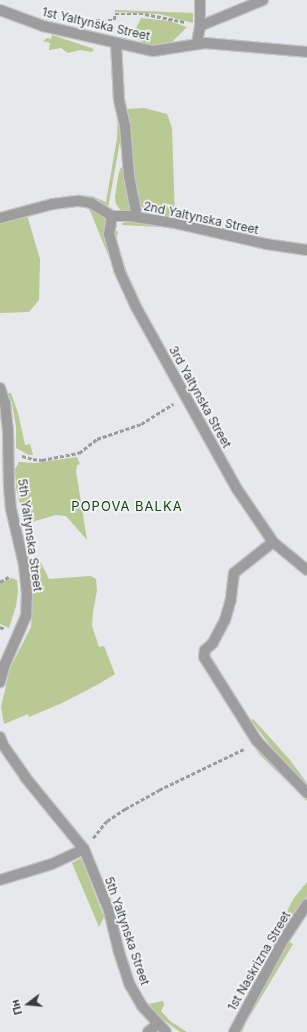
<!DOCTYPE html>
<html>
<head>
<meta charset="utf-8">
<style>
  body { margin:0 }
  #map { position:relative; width:307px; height:1032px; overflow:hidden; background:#e6e8eb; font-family:Inter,sans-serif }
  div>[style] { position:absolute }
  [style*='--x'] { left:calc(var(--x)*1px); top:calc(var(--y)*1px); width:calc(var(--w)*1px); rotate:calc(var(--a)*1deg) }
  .green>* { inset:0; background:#b8c993 }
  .path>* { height:2.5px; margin-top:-1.25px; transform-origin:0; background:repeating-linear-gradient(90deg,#9a9b9d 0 4px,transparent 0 6px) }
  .roads { filter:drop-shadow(1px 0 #c4c5c8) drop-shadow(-1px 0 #c4c5c8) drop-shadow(0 1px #c4c5c8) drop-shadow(0 -1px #c4c5c8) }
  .service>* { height:10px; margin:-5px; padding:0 5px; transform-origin:5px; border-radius:5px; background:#9c9d9c }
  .minor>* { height:10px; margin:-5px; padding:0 5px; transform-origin:5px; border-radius:5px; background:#9c9d9c }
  span { translate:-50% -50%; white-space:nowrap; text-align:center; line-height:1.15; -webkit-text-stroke:3.5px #f3f5f8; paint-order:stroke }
  .street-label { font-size:12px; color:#3a3b3c }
  .neighbourhood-label { font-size:13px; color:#15460e; letter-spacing:1px }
  .north { position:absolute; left:8px; top:984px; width:40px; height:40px; -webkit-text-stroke:3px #f3f5f8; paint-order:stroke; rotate:254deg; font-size:11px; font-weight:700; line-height:16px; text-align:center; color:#3a3b3c }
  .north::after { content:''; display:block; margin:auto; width:14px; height:18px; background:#3a3b3c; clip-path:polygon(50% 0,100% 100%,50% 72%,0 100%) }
</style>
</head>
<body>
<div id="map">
  <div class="green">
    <i style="clip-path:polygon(115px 10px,193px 13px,193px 23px,159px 14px,115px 12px)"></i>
    <i style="clip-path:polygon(141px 18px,170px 21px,187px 27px,171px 43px,157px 47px,146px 45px,133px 35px)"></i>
    <i style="clip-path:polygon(52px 35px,94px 49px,92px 52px,80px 50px,68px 53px,61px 48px,49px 50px,50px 43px,43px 41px,47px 38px,51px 39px)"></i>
    <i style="clip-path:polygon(144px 108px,167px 114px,172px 128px,175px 220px,154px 217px,145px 213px,139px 202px,134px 181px,133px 162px,125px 109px)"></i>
    <i style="clip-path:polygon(118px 112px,121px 136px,108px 208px,98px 206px,37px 205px,65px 196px,78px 195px,92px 196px,106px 202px,117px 138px)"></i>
    <i style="clip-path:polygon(124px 165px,133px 212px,122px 212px,116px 204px,115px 197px,118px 177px,120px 169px)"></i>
    <i style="clip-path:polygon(85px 203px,108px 216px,105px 239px,125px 293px,124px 294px,91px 213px,85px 204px,27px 215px,40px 259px,39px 300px,29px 312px,0 313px,0 221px,58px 205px)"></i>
    <i style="clip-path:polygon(127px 221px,140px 222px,160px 227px,123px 225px,121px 224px)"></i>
    <i style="clip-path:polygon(116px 230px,118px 232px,116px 239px,128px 275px,142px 304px,126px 276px,113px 239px)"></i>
    <i style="clip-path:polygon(8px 393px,11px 393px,18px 413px,25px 445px,30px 444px,33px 455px,29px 455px,16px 448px,16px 427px,12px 403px)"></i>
    <i style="clip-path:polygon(77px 457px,80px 464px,77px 465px,76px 471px,87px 540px,66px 516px,56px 515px,25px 524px,16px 488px,15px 469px,19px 462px,36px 463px)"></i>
    <i style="clip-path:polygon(39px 559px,49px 579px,91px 576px,96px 579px,97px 590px,93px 612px,92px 626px,99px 647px,104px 646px,115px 674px,97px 685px,60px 704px,29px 717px,28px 714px,4px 724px,1px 707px,10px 668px,31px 627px,32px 610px,31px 562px)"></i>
    <i style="clip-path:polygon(11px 578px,17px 580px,18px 591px,16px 606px,9px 628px,0 624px,0 583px)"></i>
    <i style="clip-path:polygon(253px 719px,290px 760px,307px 783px,307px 787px,288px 768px,263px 736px,251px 720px)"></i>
    <i style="clip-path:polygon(254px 747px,307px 799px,307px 801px,261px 756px)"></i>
    <i style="clip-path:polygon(81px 858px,104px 917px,99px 927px,72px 863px)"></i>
    <i style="clip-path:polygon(307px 882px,307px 896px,281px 939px,276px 940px,273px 938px,294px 898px)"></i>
    <i style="clip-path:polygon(288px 941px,293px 944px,247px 1021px,242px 1032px,239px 1032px)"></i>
    <i style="clip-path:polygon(163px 1001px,164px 1005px,161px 1011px,170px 1021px,187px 1032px,180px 1032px,161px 1018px,149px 1004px)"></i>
  </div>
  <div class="path">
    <i style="--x:90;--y:20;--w:24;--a:0"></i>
    <i style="--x:114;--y:20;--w:6;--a:-81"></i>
    <i style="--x:115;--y:14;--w:30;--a:0"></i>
    <i style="--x:145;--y:14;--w:41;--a:11.3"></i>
    <i style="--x:22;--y:456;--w:11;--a:15"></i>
    <i style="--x:33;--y:459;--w:9;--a:6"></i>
    <i style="--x:42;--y:460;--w:38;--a:-11"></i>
    <i style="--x:79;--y:453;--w:23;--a:-38"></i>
    <i style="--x:97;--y:439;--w:46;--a:-18.8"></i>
    <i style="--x:141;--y:424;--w:38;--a:-32"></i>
    <i style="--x:0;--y:582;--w:12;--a:-31"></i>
    <i style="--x:0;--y:627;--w:5;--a:22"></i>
    <i style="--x:93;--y:838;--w:22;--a:-51"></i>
    <i style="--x:107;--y:821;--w:22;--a:-34"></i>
    <i style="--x:125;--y:809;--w:39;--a:-29"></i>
    <i style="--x:159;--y:790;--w:94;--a:-25.8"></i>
  </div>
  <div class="roads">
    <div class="service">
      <i style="--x:200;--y:26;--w:26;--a:-90"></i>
      <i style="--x:116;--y:43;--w:57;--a:87"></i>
      <i style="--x:119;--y:100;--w:26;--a:77"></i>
      <i style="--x:125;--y:125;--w:51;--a:85.5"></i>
      <i style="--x:129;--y:176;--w:42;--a:79"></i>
      <i style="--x:197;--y:43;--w:17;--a:-80"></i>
      <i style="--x:200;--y:26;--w:68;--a:-22.4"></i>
      <i style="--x:0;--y:218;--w:55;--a:-14.8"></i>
      <i style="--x:53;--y:204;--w:26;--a:-7"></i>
      <i style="--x:79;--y:201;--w:12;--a:9"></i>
      <i style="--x:91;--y:203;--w:25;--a:32"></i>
      <i style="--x:273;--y:542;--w:50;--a:141.5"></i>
      <i style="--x:234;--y:573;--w:26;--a:97"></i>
      <i style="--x:231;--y:599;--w:22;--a:106"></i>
      <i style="--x:225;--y:620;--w:26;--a:118"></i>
      <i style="--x:213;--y:643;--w:11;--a:139"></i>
      <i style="--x:205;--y:650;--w:7;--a:98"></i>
      <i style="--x:204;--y:657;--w:99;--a:57.8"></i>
      <i style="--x:257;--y:741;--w:72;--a:46.1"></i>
      <i style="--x:0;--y:880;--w:54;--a:-17.1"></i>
      <i style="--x:52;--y:864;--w:35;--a:-25"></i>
      <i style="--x:148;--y:1032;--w:13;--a:-39"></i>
    </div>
    <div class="minor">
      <i style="--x:0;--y:10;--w:46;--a:20.4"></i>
      <i style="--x:43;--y:26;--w:113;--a:12.8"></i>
      <i style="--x:153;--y:51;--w:53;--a:-8.7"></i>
      <i style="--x:205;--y:43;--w:102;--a:5"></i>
      <i style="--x:307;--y:250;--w:41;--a:-171.7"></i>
      <i style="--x:266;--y:244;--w:93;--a:-167"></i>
      <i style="--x:175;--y:223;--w:48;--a:-171.5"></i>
      <i style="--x:128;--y:216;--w:16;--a:180"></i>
      <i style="--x:112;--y:216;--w:18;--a:99"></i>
      <i style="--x:109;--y:234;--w:37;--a:74"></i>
      <i style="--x:119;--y:270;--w:41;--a:65.3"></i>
      <i style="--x:136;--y:307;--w:208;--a:61"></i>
      <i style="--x:237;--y:489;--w:64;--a:55.8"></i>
      <i style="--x:273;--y:542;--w:44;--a:39.5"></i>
      <i style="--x:0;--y:388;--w:16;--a:72"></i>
      <i style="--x:5;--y:403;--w:28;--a:84"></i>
      <i style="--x:8;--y:431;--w:56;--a:89"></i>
      <i style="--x:9;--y:487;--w:22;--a:85"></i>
      <i style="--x:11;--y:509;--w:57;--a:76.9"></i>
      <i style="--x:24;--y:565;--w:27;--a:84"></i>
      <i style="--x:27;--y:592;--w:24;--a:92"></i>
      <i style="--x:26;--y:616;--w:52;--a:113.6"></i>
      <i style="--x:5;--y:664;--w:19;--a:106"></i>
      <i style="--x:0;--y:737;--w:9;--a:69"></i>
      <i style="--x:3;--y:745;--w:39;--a:55"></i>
      <i style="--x:25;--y:777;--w:93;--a:50.7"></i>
      <i style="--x:84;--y:849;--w:67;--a:68"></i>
      <i style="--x:109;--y:911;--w:42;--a:76.3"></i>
      <i style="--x:119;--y:952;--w:35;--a:72"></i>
      <i style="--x:130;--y:985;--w:24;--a:60"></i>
      <i style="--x:142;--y:1006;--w:35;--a:47"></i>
      <i style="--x:234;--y:1032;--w:102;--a:-61.9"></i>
      <i style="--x:282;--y:942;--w:45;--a:-56.7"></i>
    </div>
  </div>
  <div class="street-label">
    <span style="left:96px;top:24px;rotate:13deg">1st Yaltynska Street</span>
    <span style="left:201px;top:218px;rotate:12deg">2nd Yaltynska Street</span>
    <span style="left:200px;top:397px;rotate:61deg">3rd Yaltynska Street</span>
    <span style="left:30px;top:535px;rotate:82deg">5th Yaltynska Street</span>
    <span style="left:127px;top:931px;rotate:71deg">5th Yaltynska Street</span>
    <span style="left:259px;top:961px;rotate:-60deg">1st Naskrizna Street</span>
  </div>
  <div class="neighbourhood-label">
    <span style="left:127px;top:506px">POPOVA BALKA</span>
  </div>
  <div class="north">Пн</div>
</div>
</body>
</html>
